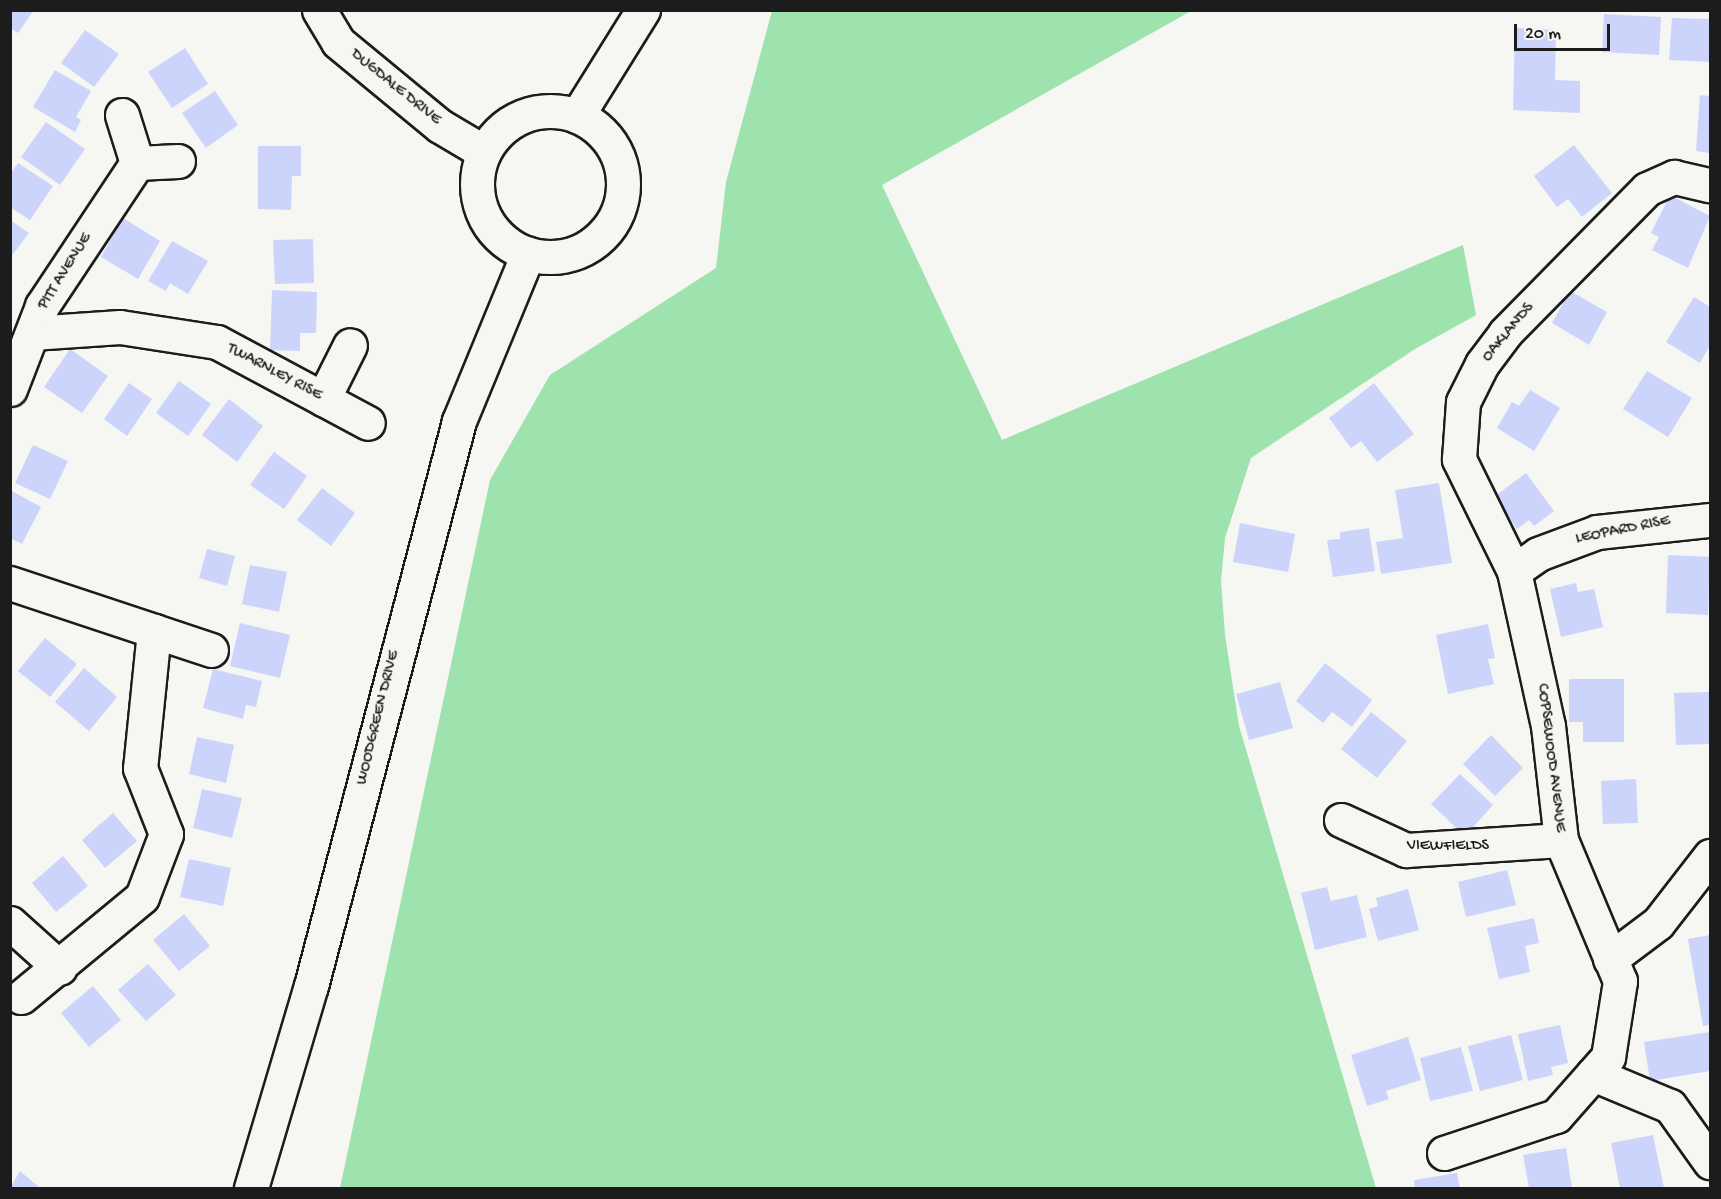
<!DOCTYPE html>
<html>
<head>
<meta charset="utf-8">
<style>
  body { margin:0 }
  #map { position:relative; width:1721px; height:1199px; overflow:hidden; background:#f6f6f2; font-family:"Gochi Hand",sans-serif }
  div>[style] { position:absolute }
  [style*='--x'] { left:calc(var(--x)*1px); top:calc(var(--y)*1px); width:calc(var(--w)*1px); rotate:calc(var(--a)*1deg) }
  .green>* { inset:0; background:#9ee2ae }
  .building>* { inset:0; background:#cdd4fc }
  .roads { filter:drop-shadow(2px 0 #1c1c1c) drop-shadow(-2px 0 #1c1c1c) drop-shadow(0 2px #1c1c1c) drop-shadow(0 -2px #1c1c1c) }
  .minor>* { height:33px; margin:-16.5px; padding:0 16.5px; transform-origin:16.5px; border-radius:16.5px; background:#f6f6f2 }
  .tertiary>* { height:33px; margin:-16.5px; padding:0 16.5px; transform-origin:16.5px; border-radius:16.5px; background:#f6f6f2 }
  .secondary>* { height:33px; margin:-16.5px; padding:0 16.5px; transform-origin:16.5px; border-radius:16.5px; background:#f6f6f2 }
  .secondary>.ring { margin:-16.5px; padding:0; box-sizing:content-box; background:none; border:33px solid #f6f6f2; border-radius:50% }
  span { translate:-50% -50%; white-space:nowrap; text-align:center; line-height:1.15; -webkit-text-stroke:5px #f6f6f2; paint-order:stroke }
  .street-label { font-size:16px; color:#1c1c1c }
  .frame { position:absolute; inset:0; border:12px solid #1c1c1c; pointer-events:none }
  .scale { position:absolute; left:1514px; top:24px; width:96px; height:27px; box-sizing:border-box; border:3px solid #1c1c1c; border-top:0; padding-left:8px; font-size:18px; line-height:21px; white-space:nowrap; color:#1c1c1c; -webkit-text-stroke:4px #f6f6f2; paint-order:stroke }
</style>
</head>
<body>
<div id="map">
  <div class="green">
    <i style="clip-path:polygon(772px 11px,1191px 11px,882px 185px,1002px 440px,1463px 245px,1476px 315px,1415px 349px,1251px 458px,1225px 538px,1221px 581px,1225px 635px,1239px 726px,1376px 1188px,340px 1188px,490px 480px,550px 375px,716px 268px,726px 182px)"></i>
  </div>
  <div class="building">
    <i style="clip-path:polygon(10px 10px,34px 10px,18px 33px,10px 28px)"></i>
    <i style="clip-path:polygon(1604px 14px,1661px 17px,1659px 55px,1602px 52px)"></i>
    <i style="clip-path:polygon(1672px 18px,1710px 19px,1710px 62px,1669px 60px)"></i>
    <i style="clip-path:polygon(1515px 28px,1556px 30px,1555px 80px,1580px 81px,1580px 113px,1513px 110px)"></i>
    <i style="clip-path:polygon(85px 30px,119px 54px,94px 87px,61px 63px)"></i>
    <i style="clip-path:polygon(185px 48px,208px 84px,172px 108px,148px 72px)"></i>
    <i style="clip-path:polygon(55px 70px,91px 91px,76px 117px,81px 120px,75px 132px,33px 107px)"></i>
    <i style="clip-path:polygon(215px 91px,238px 125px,206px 148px,182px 113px)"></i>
    <i style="clip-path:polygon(1700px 95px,1710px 96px,1710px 153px,1696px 151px)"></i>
    <i style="clip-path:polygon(46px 122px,85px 149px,60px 185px,21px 157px)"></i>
    <i style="clip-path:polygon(1574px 145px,1612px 193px,1582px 217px,1568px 199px,1557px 207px,1534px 176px)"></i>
    <i style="clip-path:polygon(258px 146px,301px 146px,301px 176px,292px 176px,291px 210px,258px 209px)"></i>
    <i style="clip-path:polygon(18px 163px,53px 186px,30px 220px,10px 207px,10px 174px)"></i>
    <i style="clip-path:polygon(1670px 195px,1710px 216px,1688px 268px,1652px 250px,1659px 237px,1651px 233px)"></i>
    <i style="clip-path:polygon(123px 218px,160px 241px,138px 279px,101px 257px)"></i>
    <i style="clip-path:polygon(10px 220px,29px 233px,10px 258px)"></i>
    <i style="clip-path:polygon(313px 239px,314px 283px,275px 284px,273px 240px)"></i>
    <i style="clip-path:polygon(172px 241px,208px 261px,188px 294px,170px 283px,166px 291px,148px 281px)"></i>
    <i style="clip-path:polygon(272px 290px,317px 292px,316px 333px,300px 333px,300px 351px,270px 350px)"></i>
    <i style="clip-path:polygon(1570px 291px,1607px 312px,1589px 345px,1552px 323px)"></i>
    <i style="clip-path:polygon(1694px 297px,1710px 307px,1710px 345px,1700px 363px,1666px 342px)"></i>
    <i style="clip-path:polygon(70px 349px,108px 376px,82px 413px,44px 387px)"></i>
    <i style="clip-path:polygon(1647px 371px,1692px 398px,1668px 437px,1623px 409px)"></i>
    <i style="clip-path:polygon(179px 381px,211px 404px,188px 436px,156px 413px)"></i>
    <i style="clip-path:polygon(129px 383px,152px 399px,127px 436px,104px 419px)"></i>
    <i style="clip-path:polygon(1374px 383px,1414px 434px,1377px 462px,1361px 441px,1351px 448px,1329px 418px)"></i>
    <i style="clip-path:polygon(1530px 390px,1560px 408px,1534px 451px,1497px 428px,1512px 402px,1519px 406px)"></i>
    <i style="clip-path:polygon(229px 399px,263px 426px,237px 462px,202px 435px)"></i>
    <i style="clip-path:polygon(33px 445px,68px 461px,50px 499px,15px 483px)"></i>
    <i style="clip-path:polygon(274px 452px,307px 476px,284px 509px,250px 485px)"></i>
    <i style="clip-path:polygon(1526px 473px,1554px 511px,1534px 526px,1529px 520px,1517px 529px,1494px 497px)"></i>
    <i style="clip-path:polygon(1439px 483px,1452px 563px,1381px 574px,1376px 542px,1403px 538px,1395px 490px)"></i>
    <i style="clip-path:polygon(322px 488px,355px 513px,331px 546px,297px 520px)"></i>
    <i style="clip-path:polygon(10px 490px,41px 507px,22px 544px,10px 538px)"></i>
    <i style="clip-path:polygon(1240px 523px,1295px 534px,1288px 572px,1233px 562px)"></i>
    <i style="clip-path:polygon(1369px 528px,1375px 571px,1333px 577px,1327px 540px,1340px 539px,1340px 532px)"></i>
    <i style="clip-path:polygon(207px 549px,235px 556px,227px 586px,199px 578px)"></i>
    <i style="clip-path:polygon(1668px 555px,1710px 557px,1708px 615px,1666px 613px)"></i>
    <i style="clip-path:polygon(250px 565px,287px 572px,279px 612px,242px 604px)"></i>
    <i style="clip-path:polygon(1576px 583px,1578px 592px,1594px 589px,1603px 627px,1561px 637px,1550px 589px)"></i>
    <i style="clip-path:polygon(240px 623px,290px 635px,280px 678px,230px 666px)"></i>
    <i style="clip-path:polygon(1488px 624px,1495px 658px,1488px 659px,1494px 684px,1448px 694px,1436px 635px)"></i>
    <i style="clip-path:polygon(45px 638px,77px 664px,50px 697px,18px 671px)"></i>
    <i style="clip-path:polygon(1325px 663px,1372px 700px,1352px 727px,1332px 712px,1323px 723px,1296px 701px)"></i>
    <i style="clip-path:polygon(84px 668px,117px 697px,89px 731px,55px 702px)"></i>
    <i style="clip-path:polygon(213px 669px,262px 681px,256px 707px,246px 705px,243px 719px,203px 708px)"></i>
    <i style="clip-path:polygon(1569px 679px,1624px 679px,1624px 742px,1583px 742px,1583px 722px,1569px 722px)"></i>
    <i style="clip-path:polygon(1280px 682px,1293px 728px,1249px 740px,1236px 694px)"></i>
    <i style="clip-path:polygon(1710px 692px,1710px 744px,1676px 745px,1674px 693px)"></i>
    <i style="clip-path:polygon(1371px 712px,1407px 741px,1377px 778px,1341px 749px)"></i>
    <i style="clip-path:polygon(1491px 735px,1523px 768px,1495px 796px,1463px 764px)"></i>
    <i style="clip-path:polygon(197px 737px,234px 745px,226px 783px,189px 774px)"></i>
    <i style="clip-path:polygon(1460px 774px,1493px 805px,1465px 836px,1431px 804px)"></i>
    <i style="clip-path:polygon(1636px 779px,1638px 823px,1603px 824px,1601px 781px)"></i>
    <i style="clip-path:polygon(202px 789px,242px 798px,232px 838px,193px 828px)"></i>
    <i style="clip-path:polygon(113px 813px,137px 841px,105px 868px,82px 840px)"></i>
    <i style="clip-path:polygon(63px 856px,88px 886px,56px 912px,32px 883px)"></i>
    <i style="clip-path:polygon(189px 859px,231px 868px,223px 906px,180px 897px)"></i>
    <i style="clip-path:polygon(1507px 870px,1516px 905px,1466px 917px,1458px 882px)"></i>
    <i style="clip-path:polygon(1327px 887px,1331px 901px,1357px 895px,1367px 937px,1315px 950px,1301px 893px)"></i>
    <i style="clip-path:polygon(1408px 889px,1419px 930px,1378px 941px,1369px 909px,1378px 906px,1376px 898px)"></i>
    <i style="clip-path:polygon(184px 914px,210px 946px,179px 971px,153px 940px)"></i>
    <i style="clip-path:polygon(1534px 918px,1539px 943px,1525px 946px,1530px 972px,1499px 979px,1487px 928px)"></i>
    <i style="clip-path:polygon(1710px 935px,1710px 1025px,1703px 1026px,1688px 939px)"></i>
    <i style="clip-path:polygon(148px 964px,176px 995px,146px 1021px,118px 990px)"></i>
    <i style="clip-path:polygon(93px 986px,121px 1020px,89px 1047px,61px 1013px)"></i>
    <i style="clip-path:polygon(1560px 1025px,1568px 1063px,1551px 1067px,1553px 1075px,1528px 1081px,1518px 1034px)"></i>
    <i style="clip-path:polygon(1710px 1032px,1710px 1071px,1650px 1081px,1644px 1042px)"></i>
    <i style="clip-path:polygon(1511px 1035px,1523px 1080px,1480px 1091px,1468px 1046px)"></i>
    <i style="clip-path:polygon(1408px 1037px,1421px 1080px,1386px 1091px,1389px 1099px,1367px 1106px,1351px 1055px)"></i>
    <i style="clip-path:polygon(1461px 1047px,1473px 1091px,1430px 1101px,1420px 1058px)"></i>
    <i style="clip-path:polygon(1653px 1135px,1664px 1188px,1620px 1188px,1611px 1143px)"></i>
    <i style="clip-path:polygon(1566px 1148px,1572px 1188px,1529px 1188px,1523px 1155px)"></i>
    <i style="clip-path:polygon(20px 1171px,40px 1188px,10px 1188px)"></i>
    <i style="clip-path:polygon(1457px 1173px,1460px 1188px,1415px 1188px,1414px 1180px)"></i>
  </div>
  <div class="roads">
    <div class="minor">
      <i style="--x:122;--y:115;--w:50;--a:72.6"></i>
      <i style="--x:137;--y:163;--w:41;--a:-2.8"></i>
      <i style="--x:32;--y:333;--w:88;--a:-3.9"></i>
      <i style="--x:120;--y:327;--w:98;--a:8.8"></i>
      <i style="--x:217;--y:342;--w:171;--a:28.2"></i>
      <i style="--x:10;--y:389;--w:89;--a:-68.9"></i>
      <i style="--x:42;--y:306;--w:172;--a:-56.4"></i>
      <i style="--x:323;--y:399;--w:60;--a:-63.4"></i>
      <i style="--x:1514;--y:571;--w:125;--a:-116.2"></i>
      <i style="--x:1459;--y:459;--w:57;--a:-86"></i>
      <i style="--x:1463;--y:402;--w:42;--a:-63.4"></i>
      <i style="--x:1482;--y:364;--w:39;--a:-53"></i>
      <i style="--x:1505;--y:333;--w:202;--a:-45.4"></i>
      <i style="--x:1647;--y:189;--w:30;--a:-24"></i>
      <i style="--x:1674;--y:177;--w:37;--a:13"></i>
      <i style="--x:10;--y:583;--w:152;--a:18.4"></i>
      <i style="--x:154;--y:631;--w:138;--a:95.8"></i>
      <i style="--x:140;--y:768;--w:71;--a:68.5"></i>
      <i style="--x:166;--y:834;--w:67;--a:110.9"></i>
      <i style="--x:142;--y:897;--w:157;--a:140.4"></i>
      <i style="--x:154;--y:631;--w:60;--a:18.4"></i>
      <i style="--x:1341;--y:820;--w:72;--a:24.8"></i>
      <i style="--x:1406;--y:850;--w:155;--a:-3.7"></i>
      <i style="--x:10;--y:923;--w:67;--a:42"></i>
      <i style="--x:1610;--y:959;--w:60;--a:-36.9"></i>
      <i style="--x:1658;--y:923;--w:85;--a:-52.2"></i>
      <i style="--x:1593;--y:1074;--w:83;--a:22.6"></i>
      <i style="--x:1670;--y:1106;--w:69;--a:54.5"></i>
      <i style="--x:1444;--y:1153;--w:118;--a:-18.3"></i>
      <i style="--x:1556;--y:1116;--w:79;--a:-48.6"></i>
      <i style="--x:1608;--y:1057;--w:77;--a:-81"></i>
      <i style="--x:1620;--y:981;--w:153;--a:-112.7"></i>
      <i style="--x:1561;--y:840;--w:115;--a:-96.5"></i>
      <i style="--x:1548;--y:726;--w:159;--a:-102.4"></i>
      <i style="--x:1514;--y:571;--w:29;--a:-35"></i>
      <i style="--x:1538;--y:554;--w:63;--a:-20.4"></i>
      <i style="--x:1597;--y:532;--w:114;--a:-6.1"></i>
    </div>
    <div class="tertiary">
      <i style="--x:319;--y:10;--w:37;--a:59"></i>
      <i style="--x:338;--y:42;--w:132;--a:39.5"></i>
      <i style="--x:440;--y:126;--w:51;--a:30.6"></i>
    </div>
    <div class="secondary">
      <i class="ring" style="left:477px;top:111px;width:113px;height:113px"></i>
      <i style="--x:577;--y:116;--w:125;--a:-58.1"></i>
      <i style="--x:251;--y:1188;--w:211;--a:-73.5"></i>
      <i style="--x:311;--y:986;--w:584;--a:-75.32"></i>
      <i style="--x:459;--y:421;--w:181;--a:-67.6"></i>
    </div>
  </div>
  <div class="street-label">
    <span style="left:395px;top:88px;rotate:39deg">DUGDALE DRIVE</span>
    <span style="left:66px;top:272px;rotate:-58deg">PITT AVENUE</span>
    <span style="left:1509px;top:333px;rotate:-50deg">OAKLANDS</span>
    <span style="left:274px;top:373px;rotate:28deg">TWARNLEY RISE</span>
    <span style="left:1623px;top:531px;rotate:-11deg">LEOPARD RISE</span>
    <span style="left:379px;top:718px;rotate:-76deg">WOODGREEN DRIVE</span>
    <span style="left:1550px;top:758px;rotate:83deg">COPSEWOOD AVENUE</span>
    <span style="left:1448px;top:847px">VIEWFIELDS</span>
  </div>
  <div class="frame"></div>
  <div class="scale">20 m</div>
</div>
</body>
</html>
